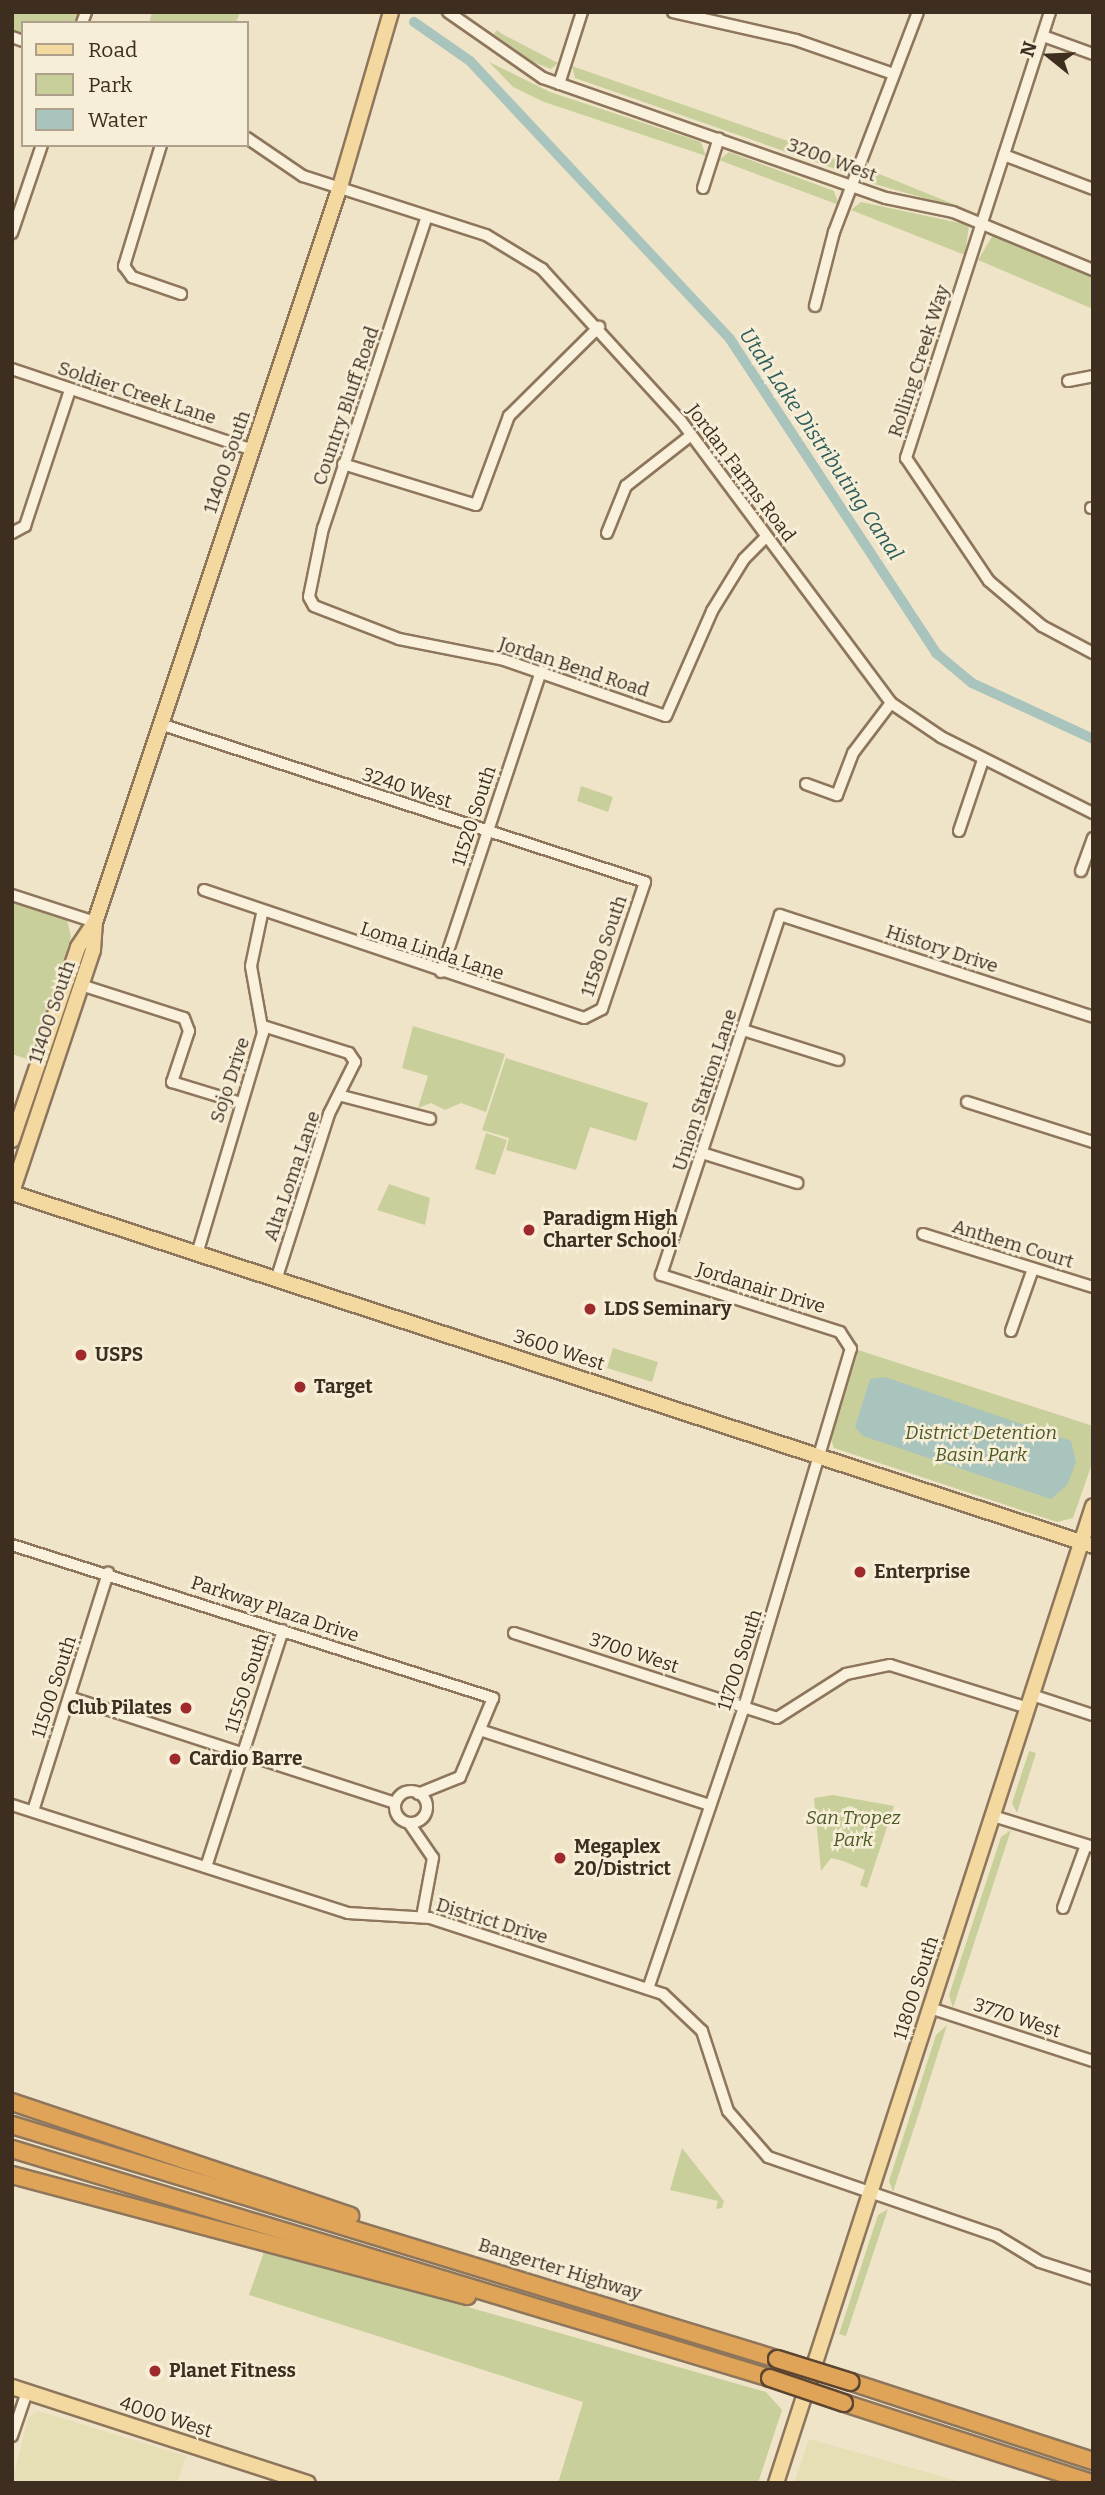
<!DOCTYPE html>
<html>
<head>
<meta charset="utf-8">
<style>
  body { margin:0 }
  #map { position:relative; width:1105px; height:2495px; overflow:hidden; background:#f0e4c8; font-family:Bitter,serif }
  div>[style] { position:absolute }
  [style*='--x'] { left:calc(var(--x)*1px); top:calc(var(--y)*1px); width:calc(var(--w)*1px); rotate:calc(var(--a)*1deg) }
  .farmland>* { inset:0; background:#e6deb5 }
  .green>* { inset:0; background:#c9cf9b }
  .water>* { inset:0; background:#a9c4bc }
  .canal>* { height:10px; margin:-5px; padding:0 5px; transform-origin:5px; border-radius:5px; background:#a9c4bc }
  .roads { filter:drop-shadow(2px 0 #8d765c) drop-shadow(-2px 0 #8d765c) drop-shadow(0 2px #8d765c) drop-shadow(0 -2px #8d765c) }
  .minor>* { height:10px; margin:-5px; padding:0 5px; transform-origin:5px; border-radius:5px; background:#faf1dc }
  .minor>.ring { margin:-5px; padding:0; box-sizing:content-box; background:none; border:10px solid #faf1dc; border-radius:50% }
  .major>* { height:14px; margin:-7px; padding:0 7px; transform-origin:7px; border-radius:7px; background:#f3d9a0 }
  .highway>* { height:16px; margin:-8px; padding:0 8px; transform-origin:8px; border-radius:8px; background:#e0a458 }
  .bridges { filter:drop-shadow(2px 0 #5b4430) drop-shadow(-2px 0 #5b4430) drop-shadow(0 2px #5b4430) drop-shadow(0 -2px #5b4430) }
  .highway-bridge>* { height:16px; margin:-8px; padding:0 8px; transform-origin:8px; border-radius:8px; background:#e0a458 }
  .dots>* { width:19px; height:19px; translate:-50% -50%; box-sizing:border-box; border:4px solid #f7eed8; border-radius:50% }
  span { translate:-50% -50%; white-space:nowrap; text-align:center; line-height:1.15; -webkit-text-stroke:5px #f7eed8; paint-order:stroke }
  .street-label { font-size:19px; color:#3d2e20 }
  .poi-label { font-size:19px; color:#3d2e20; font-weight:700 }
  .left { translate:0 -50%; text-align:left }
  .right { translate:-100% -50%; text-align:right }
  .park-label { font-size:19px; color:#4d5a26; font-style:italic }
  .water-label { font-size:21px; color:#2f5d5a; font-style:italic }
  .frame { position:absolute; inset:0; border:14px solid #3d2e20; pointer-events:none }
  .legend { position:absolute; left:21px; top:21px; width:228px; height:126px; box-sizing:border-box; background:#f7eed8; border:2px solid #ada18e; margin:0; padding:9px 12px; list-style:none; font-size:21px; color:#3d2e20 }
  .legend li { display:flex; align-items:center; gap:14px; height:35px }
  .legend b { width:35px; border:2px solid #ada18e }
  .north { position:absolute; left:1014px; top:21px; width:70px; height:70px; -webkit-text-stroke:5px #f7eed8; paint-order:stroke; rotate:288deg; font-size:19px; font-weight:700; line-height:28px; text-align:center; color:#3d2e20 }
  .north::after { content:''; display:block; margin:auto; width:24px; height:32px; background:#3d2e20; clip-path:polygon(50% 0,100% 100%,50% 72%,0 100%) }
</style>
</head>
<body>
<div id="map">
  <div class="farmland">
    <i style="clip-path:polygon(38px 2411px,186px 2456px,177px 2483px,12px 2483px,28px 2418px)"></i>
    <i style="clip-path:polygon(809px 2439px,951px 2479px,963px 2483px,794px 2483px)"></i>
  </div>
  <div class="green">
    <i style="clip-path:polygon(12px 12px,79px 12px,75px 23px,23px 23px,23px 33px,12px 30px)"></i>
    <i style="clip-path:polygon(152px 12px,240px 12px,236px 23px,149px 23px)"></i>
    <i style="clip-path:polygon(497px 30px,502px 34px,558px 63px,551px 69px,533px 62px,494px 34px)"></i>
    <i style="clip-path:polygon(489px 62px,550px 92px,701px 142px,706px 156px,544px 102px,513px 87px)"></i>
    <i style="clip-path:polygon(572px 66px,854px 164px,841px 171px,575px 78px)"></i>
    <i style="clip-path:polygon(729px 152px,834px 191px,839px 205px,719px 160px)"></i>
    <i style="clip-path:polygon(867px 169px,973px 212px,871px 183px)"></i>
    <i style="clip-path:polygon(861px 202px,969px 225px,965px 255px,851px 210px)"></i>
    <i style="clip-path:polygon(993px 235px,1093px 277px,1093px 309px,978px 260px)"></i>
    <i style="clip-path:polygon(581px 786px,613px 797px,608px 812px,577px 801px)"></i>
    <i style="clip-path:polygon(12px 902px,67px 919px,71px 937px,30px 1060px,12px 1054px)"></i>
    <i style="clip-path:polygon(413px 1026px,505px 1054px,486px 1112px,461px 1103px,445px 1110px,431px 1103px,418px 1108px,428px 1076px,402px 1068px)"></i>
    <i style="clip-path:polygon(506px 1058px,648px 1103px,636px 1141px,590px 1127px,576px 1170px,506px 1150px,509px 1138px,482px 1130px)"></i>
    <i style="clip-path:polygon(486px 1133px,507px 1140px,495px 1175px,475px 1169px)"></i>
    <i style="clip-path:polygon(389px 1184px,430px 1198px,425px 1225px,377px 1210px)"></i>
    <i style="clip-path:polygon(613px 1348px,658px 1362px,652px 1382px,607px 1368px)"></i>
    <i style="clip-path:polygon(858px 1350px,1093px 1426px,1093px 1461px,1073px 1518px,1057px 1522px,834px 1448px,830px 1437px)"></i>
    <i style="clip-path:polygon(1029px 1751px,1036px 1753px,1017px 1813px,1012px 1803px)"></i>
    <i style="clip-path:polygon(833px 1795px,894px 1806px,867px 1888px,860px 1885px,865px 1870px,843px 1861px,831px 1858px,821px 1871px,814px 1798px)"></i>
    <i style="clip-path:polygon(1011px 1830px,953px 2008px,949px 1995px,1001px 1837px)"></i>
    <i style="clip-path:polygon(947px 2025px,918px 2116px,893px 2192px,889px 2181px,936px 2035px)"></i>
    <i style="clip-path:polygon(682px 2148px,724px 2201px,722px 2208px,716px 2209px,718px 2201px,670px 2190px)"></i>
    <i style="clip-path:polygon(888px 2209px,846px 2336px,839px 2334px,878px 2215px)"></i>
    <i style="clip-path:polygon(265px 2249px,766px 2392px,782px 2410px,758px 2483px,558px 2483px,583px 2402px,249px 2295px)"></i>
  </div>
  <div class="water">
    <i style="clip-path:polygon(885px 1377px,1071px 1441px,1076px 1462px,1067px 1485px,1051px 1499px,863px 1436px,855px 1427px,870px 1379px)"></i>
  </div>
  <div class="canal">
    <i style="--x:414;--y:22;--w:68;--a:34.9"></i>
    <i style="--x:470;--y:61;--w:381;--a:46.9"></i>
    <i style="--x:730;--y:339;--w:376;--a:56.7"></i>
    <i style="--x:936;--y:653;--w:47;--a:39.8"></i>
    <i style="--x:972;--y:683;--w:133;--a:24.8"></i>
  </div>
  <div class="roads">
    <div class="minor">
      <i style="--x:448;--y:12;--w:116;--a:34.8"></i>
      <i style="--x:543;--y:78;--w:363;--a:19.3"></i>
      <i style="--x:886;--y:198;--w:68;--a:11.8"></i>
      <i style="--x:953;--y:212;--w:152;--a:22.5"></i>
      <i style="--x:673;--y:12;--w:126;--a:12.8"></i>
      <i style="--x:796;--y:40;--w:101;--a:19.2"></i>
      <i style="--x:1050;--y:12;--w:469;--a:107.9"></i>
      <i style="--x:906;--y:458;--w:148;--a:56"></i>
      <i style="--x:989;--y:581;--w:70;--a:40.3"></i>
      <i style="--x:1042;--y:626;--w:58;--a:27.9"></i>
      <i style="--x:82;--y:23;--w:12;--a:-70"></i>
      <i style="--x:1043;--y:36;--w:53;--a:19.8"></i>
      <i style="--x:12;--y:37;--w:12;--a:20"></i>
      <i style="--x:559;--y:84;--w:76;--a:-72.3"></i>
      <i style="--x:247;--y:138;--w:68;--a:34.2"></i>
      <i style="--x:303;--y:176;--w:192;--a:17.9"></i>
      <i style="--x:486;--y:235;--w:66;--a:31.3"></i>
      <i style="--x:542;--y:269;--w:206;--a:47.6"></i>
      <i style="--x:681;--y:421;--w:352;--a:53.3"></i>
      <i style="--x:891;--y:703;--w:60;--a:34.2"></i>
      <i style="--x:941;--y:737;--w:170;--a:26.6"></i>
      <i style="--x:161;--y:145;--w:127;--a:107"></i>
      <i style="--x:124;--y:266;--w:14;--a:54"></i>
      <i style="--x:132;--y:277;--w:52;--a:19.1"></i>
      <i style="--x:1004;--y:155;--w:95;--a:20.9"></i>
      <i style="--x:703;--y:188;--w:52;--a:-72.3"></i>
      <i style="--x:426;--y:219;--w:326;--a:108.4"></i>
      <i style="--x:323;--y:528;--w:70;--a:101.5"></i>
      <i style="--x:309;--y:597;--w:10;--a:61"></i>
      <i style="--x:314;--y:606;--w:91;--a:21.2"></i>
      <i style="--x:399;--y:639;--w:107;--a:11.3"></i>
      <i style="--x:504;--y:660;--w:171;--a:19.1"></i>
      <i style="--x:666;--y:716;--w:115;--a:-66.3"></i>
      <i style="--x:712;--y:611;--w:61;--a:-58.4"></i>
      <i style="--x:744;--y:559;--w:31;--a:-45"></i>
      <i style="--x:12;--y:233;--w:93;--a:-71.2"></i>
      <i style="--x:815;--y:306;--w:76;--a:-75.6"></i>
      <i style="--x:834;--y:232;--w:235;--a:-69.1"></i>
      <i style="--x:12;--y:369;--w:253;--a:18.6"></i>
      <i style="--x:1068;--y:381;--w:25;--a:-11"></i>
      <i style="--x:343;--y:464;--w:139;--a:17.1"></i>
      <i style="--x:476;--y:505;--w:95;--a:-69.7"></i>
      <i style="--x:509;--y:416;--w:127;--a:-44.7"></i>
      <i style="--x:1091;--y:508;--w:2;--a:0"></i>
      <i style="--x:12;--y:533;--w:15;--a:-28"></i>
      <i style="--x:25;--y:526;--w:143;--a:-71.7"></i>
      <i style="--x:607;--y:533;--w:51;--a:-68"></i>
      <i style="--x:626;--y:486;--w:81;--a:-38"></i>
      <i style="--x:160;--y:724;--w:510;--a:18.04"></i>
      <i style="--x:645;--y:882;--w:134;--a:108.7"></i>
      <i style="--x:602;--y:1009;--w:20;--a:153"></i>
      <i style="--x:584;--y:1018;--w:401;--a:-161.4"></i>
      <i style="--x:806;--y:784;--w:33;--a:20"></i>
      <i style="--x:837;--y:795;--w:45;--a:-69.1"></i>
      <i style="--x:853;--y:753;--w:63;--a:-52.8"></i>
      <i style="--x:959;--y:831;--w:75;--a:-71.3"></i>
      <i style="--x:1081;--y:871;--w:35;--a:-70"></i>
      <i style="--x:12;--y:895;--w:87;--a:18"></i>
      <i style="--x:441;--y:972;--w:317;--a:-71.6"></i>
      <i style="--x:81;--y:985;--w:108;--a:17.8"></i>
      <i style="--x:184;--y:1018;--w:14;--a:69"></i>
      <i style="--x:189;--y:1031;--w:54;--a:108.4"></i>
      <i style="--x:172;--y:1082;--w:72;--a:16.9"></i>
      <i style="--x:263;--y:1026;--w:90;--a:17.4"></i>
      <i style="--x:349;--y:1053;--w:11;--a:56"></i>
      <i style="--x:355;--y:1062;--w:58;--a:116.6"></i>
      <i style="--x:329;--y:1114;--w:174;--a:107.7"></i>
      <i style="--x:743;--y:1030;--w:100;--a:17.5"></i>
      <i style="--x:342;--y:1096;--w:91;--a:14.6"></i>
      <i style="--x:967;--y:1102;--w:132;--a:17.6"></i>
      <i style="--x:702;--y:1153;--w:100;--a:17.5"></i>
      <i style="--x:923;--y:1234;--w:178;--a:17.3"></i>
      <i style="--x:197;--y:1254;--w:231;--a:-73.4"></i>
      <i style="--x:263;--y:1033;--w:68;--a:-100.2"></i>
      <i style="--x:251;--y:966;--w:53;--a:-78.1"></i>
      <i style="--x:1011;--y:1331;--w:66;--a:-70.5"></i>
      <i style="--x:12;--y:1545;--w:505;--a:17.65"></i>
      <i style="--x:493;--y:1698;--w:86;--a:112.7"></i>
      <i style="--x:460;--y:1777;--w:45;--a:158"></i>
      <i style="--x:514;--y:1633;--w:276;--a:17.9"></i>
      <i style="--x:777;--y:1718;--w:82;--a:-32.5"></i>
      <i style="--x:846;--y:1674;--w:45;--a:-11.6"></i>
      <i style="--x:890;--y:1665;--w:145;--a:17.3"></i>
      <i style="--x:1032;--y:1695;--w:64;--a:18.2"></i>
      <i style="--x:69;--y:1697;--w:343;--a:18"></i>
      <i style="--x:483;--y:1731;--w:239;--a:18.1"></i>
      <i class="ring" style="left:395px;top:1791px;width:22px;height:22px"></i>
      <i style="--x:12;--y:1805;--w:353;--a:17.8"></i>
      <i style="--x:348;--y:1913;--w:82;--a:3.5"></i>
      <i style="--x:430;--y:1918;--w:245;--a:18.1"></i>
      <i style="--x:663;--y:1994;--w:54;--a:43.5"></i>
      <i style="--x:702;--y:2031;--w:84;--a:72"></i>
      <i style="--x:728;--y:2111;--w:61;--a:49"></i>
      <i style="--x:768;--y:2157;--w:242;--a:19"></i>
      <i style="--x:997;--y:2236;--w:50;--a:31.2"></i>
      <i style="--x:1040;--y:2262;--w:56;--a:17.8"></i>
      <i style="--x:33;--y:1811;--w:250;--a:-72.5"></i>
      <i style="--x:993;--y:1816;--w:105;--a:17.2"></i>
      <i style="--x:409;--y:1823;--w:42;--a:55.6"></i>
      <i style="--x:433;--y:1858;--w:60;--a:100.6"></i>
      <i style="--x:206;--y:1867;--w:249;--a:-72"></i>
      <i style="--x:1063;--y:1908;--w:67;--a:-69.9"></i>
      <i style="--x:648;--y:1989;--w:298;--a:-71.2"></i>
      <i style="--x:744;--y:1707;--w:374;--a:-73.4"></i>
      <i style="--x:851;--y:1349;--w:20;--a:-123"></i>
      <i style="--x:840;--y:1332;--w:188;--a:-162.3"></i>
      <i style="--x:661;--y:1275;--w:379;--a:-71.7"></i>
      <i style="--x:780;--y:915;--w:329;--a:18"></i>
      <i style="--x:930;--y:2008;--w:171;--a:18"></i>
      <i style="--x:12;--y:2436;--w:46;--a:-71.2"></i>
    </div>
    <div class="major">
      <i style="--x:12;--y:1140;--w:204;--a:-71.1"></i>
      <i style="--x:78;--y:947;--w:29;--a:-56"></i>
      <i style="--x:12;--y:1192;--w:255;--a:-71.5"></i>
      <i style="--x:93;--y:950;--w:28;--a:-86"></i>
      <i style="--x:95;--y:922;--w:772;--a:-71.57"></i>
      <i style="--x:339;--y:190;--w:185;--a:-73.7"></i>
      <i style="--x:12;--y:1193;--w:1137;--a:18.08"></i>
      <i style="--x:12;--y:2387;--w:311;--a:18"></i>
      <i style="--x:776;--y:2483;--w:1027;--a:-72.02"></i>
    </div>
    <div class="highway">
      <i style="--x:12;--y:2102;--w:357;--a:18.6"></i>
      <i style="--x:12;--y:2125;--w:800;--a:17.01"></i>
      <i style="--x:12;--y:2149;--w:792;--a:16.81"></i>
      <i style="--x:12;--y:2175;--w:471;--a:14.9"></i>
      <i style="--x:851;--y:2382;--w:255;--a:18.1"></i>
      <i style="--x:844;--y:2403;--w:260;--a:17.9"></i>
    </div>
  </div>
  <div class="bridges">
    <div class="highway-bridge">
      <i style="--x:777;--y:2359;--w:77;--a:17.3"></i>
      <i style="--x:770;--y:2378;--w:78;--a:18.7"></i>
    </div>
  </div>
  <div class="dots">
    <i style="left:529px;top:1230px;background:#9e2a2b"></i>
    <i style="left:590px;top:1309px;background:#9e2a2b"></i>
    <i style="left:81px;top:1355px;background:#9e2a2b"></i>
    <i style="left:300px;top:1387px;background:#9e2a2b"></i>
    <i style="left:860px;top:1572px;background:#9e2a2b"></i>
    <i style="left:186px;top:1708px;background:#9e2a2b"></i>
    <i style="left:175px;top:1759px;background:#9e2a2b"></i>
    <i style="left:560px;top:1858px;background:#9e2a2b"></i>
    <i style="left:155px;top:2371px;background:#9e2a2b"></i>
  </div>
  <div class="street-label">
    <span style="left:832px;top:160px;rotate:20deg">3200 West</span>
    <span style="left:919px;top:361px;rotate:-72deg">Rolling Creek Way</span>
    <span style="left:137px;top:393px;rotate:18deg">Soldier Creek Lane</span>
    <span style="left:346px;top:406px;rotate:-71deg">Country Bluff Road</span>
    <span style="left:227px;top:462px;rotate:-71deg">11400 South</span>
    <span style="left:741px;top:473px;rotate:53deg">Jordan Farms Road</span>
    <span style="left:574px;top:667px;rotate:18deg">Jordan Bend Road</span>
    <span style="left:407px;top:788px;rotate:18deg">3240 West</span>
    <span style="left:474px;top:816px;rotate:-72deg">11520 South</span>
    <span style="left:604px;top:946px;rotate:-71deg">11580 South</span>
    <span style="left:942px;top:949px;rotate:18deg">History Drive</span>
    <span style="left:432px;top:951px;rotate:18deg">Loma Linda Lane</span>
    <span style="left:52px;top:1012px;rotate:-71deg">11400 South</span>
    <span style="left:230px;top:1080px;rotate:-72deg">Sojo Drive</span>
    <span style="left:705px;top:1090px;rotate:-72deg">Union Station Lane</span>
    <span style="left:292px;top:1176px;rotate:-71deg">Alta Loma Lane</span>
    <span style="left:1013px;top:1244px;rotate:17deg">Anthem Court</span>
    <span style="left:761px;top:1288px;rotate:17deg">Jordanair Drive</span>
    <span style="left:559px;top:1350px;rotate:18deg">3600 West</span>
    <span style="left:275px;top:1609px;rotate:18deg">Parkway Plaza Drive</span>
    <span style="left:634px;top:1653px;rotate:18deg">3700 West</span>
    <span style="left:740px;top:1660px;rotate:-72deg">11700 South</span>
    <span style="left:247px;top:1683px;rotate:-72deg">11550 South</span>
    <span style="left:54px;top:1687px;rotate:-72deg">11500 South</span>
    <span style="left:492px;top:1921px;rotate:17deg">District Drive</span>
    <span style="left:916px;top:1988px;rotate:-72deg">11800 South</span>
    <span style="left:1017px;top:2018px;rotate:18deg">3770 West</span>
    <span style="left:560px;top:2269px;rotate:17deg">Bangerter Highway</span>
    <span style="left:166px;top:2417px;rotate:18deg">4000 West</span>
  </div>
  <div class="poi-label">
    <span class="left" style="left:543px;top:1230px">Paradigm High<br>Charter School</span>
    <span class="left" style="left:604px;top:1309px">LDS Seminary</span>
    <span class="left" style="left:95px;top:1355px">USPS</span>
    <span class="left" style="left:314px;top:1387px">Target</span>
    <span class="left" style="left:874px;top:1572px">Enterprise</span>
    <span class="right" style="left:172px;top:1708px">Club Pilates</span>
    <span class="left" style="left:189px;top:1759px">Cardio Barre</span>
    <span class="left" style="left:574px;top:1858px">Megaplex<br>20/District</span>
    <span class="left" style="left:169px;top:2371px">Planet Fitness</span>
  </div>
  <div class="park-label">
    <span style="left:981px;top:1444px">District Detention<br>Basin Park</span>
    <span style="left:853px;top:1829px">San Tropez<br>Park</span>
  </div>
  <div class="water-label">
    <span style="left:821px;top:444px;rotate:56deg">Utah Lake Distributing Canal</span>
  </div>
  <div class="frame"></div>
  <ul class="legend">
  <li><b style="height:9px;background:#f3d9a0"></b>Road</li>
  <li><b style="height:19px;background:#c9cf9b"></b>Park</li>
  <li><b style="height:19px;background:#a9c4bc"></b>Water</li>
  </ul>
  <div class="north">N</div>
</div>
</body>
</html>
